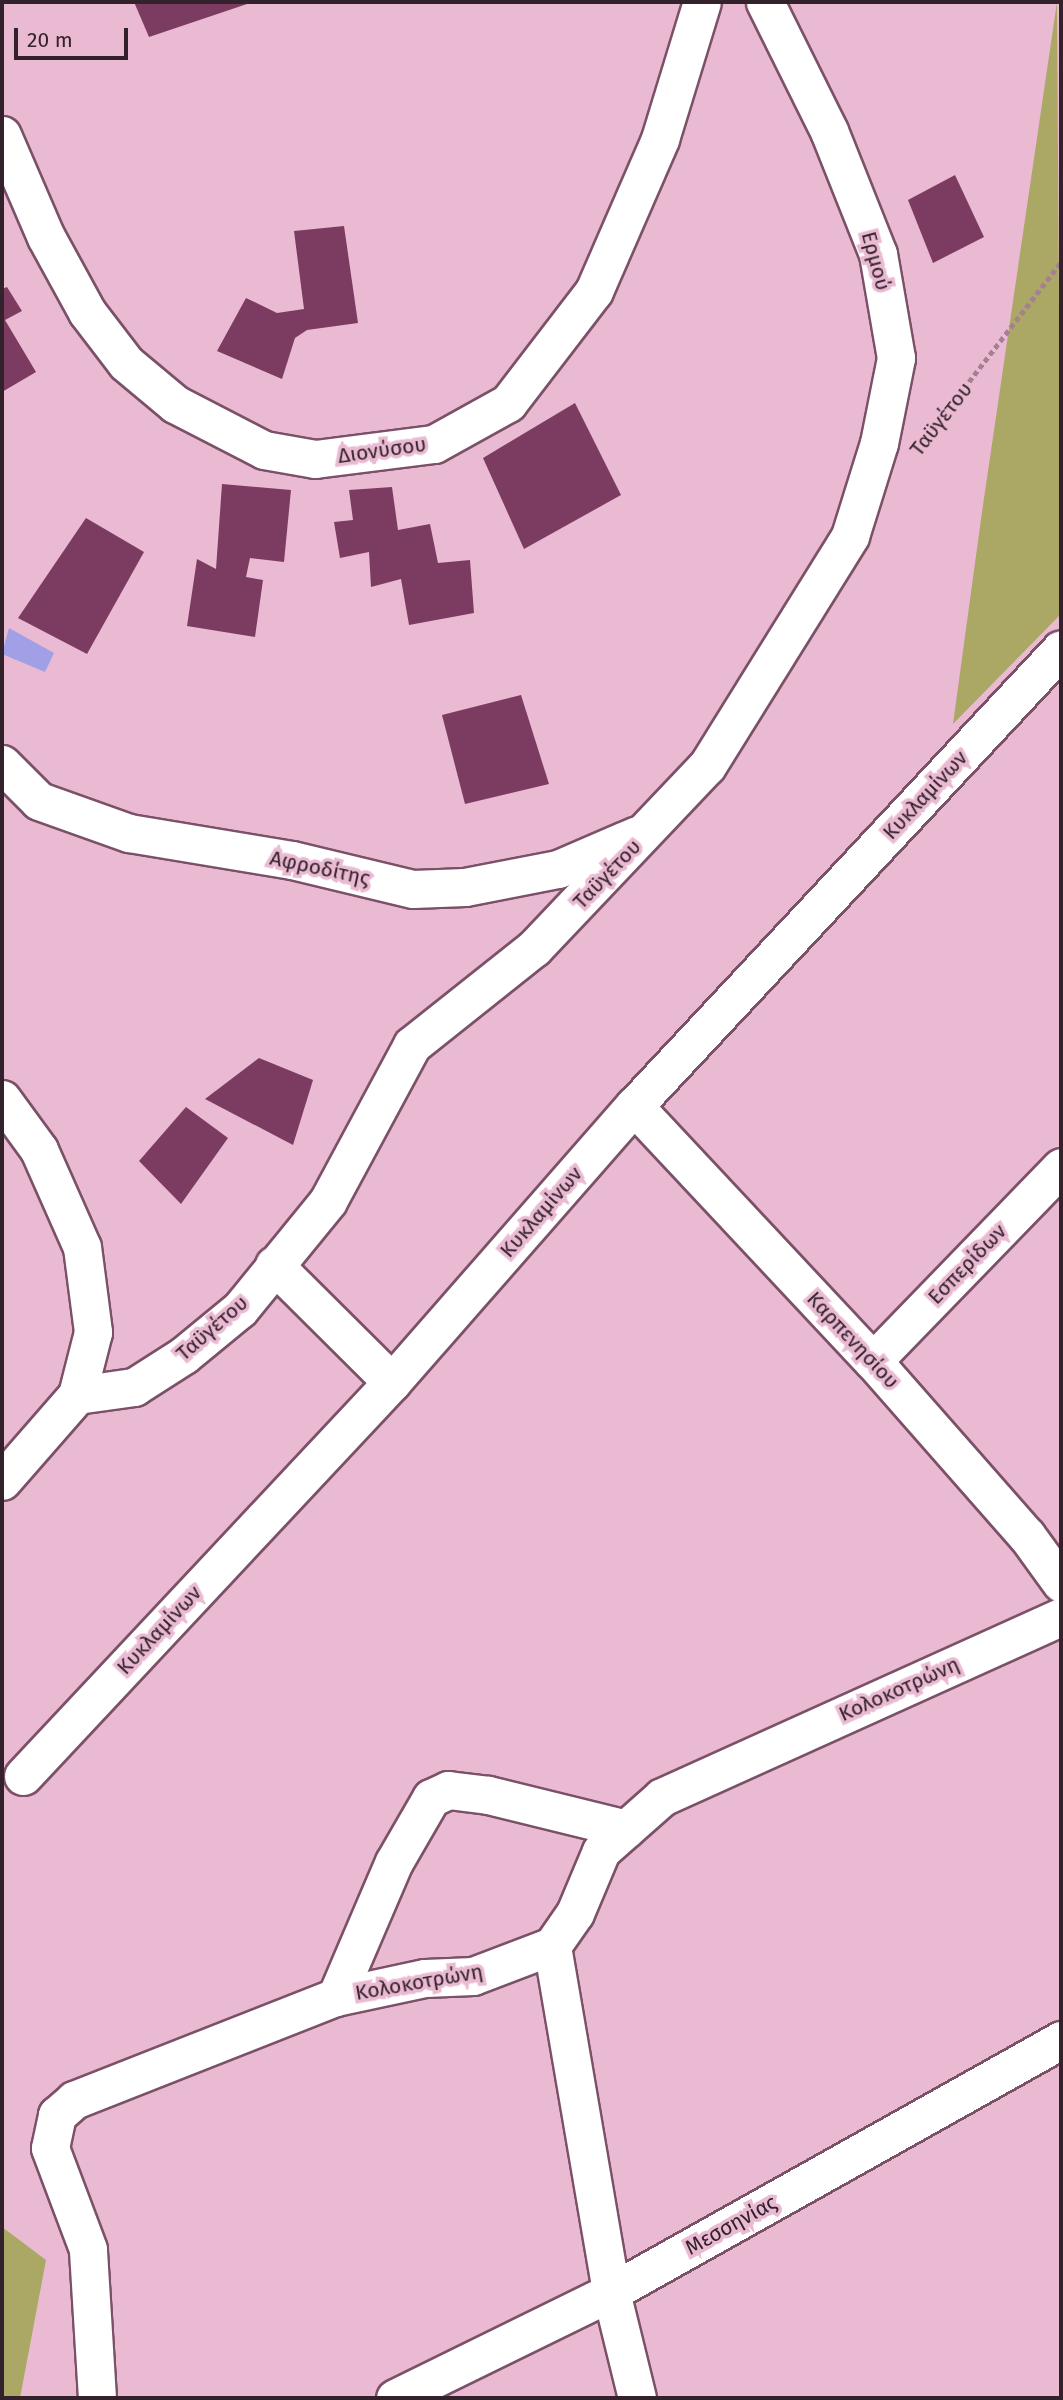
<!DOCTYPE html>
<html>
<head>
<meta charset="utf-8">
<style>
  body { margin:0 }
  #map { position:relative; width:1063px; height:2400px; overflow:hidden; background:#eabad3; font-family:"Fira Sans",sans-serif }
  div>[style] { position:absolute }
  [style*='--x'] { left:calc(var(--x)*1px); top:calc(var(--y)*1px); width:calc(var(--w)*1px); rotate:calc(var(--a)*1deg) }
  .green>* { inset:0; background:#aba764 }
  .water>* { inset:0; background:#a19fe5 }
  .building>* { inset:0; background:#7c3c62 }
  .path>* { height:4.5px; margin-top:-2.25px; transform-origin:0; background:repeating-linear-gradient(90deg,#a58093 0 5px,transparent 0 8.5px) }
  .roads { filter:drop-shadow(2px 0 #7b5168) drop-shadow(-2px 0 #7b5168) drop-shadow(0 2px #7b5168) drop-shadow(0 -2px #7b5168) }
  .minor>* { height:37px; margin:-18.5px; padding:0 18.5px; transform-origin:18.5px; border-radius:18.5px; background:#fff }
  span { translate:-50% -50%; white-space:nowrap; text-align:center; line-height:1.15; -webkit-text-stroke:7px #eabad3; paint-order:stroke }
  .street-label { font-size:21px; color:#33212b }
  .frame { position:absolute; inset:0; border:4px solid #33212b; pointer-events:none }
  .scale { position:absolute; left:14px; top:28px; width:114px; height:32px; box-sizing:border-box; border:4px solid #33212b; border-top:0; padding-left:9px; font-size:21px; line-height:24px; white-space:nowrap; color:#33212b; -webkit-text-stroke:5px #eabad3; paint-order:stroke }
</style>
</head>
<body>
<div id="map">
  <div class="green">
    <i style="clip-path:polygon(1057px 2px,1061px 614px,953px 724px,982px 512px)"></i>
    <i style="clip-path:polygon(2px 2227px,46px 2260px,20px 2398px,2px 2398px)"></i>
  </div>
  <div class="water">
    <i style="clip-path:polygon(9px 628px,54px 653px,45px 672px,2px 654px)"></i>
  </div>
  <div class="building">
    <i style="clip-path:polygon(134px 2px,253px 2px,149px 37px)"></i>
    <i style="clip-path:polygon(955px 175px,984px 237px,933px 263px,908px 200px)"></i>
    <i style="clip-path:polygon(344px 226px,358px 323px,307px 330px,295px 338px,282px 379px,217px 351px,246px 298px,277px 313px,304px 309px,294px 231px)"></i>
    <i style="clip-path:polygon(7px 287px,22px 311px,5px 320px,36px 372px,2px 392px,2px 289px)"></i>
    <i style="clip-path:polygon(575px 403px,621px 495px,524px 549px,483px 458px)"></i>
    <i style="clip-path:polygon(222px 484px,291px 490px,284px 562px,250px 558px,246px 577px,263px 580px,255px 637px,187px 626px,197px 559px,216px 569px)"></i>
    <i style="clip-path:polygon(392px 487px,398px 530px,430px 524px,438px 563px,470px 560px,474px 613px,409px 625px,401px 579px,371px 587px,369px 552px,340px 558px,334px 522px,353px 520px,349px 490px)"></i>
    <i style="clip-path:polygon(86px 518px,144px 552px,87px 654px,18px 618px)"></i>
    <i style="clip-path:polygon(521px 695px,549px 784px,465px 804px,442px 715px)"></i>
    <i style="clip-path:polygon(259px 1058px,313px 1080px,293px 1145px,205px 1099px)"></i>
    <i style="clip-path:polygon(186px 1107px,228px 1138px,181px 1204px,139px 1161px)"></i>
  </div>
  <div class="path">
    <i style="--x:917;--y:449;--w:236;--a:-52.4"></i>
  </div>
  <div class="roads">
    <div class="minor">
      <i style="--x:2;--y:135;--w:111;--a:66.7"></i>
      <i style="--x:46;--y:237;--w:85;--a:61.3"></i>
      <i style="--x:87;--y:312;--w:64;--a:52.6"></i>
      <i style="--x:126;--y:363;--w:64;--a:39.9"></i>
      <i style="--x:175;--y:404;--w:100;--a:27.3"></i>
      <i style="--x:264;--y:450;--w:52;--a:10"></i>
      <i style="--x:315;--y:459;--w:120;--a:-7.2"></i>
      <i style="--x:434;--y:444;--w:85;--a:-29"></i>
      <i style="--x:508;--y:403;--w:141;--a:-52.5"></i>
      <i style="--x:594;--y:291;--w:166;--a:-66.5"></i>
      <i style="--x:660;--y:139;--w:143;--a:-73"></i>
      <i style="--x:2;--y:764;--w:52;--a:45"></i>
      <i style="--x:39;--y:801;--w:96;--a:19.6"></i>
      <i style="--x:129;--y:833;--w:165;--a:9.4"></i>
      <i style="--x:292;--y:860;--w:124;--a:13.5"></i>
      <i style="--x:413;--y:889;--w:52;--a:-2.2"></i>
      <i style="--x:465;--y:887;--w:95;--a:-11"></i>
      <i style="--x:558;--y:869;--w:86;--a:-23.3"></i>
      <i style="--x:2;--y:1099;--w:63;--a:54"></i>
      <i style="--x:39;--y:1150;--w:106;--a:66.1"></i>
      <i style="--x:82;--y:1247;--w:86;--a:82.6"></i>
      <i style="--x:93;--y:1332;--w:65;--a:104.3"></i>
      <i style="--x:77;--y:1395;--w:114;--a:131.1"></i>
      <i style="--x:634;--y:1106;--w:349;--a:46.9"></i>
      <i style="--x:873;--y:1361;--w:233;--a:48.7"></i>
      <i style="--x:1027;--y:1536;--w:58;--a:54.1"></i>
      <i style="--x:274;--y:1265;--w:166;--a:44.8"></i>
      <i style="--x:873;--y:1361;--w:270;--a:-45.9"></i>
      <i style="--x:77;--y:1395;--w:58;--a:-8"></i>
      <i style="--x:134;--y:1387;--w:59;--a:-32.6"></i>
      <i style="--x:184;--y:1355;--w:72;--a:-39.4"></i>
      <i style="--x:240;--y:1309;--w:139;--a:-50.8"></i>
      <i style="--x:328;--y:1201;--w:177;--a:-61.7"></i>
      <i style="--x:412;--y:1045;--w:156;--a:-38.5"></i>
      <i style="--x:534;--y:948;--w:251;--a:-46.5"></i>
      <i style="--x:707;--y:766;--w:271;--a:-58.1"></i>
      <i style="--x:850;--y:536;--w:97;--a:-72.7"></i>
      <i style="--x:879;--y:443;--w:87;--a:-78.7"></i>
      <i style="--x:896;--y:358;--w:106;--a:-99.8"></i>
      <i style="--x:878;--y:254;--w:132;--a:-111.7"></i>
      <i style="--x:829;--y:131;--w:144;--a:-116.4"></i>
      <i style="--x:23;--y:1776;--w:540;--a:-46.88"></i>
      <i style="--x:392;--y:1382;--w:367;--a:-48.8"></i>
      <i style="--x:634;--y:1106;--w:625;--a:-46.94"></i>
      <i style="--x:552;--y:1946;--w:351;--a:80.3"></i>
      <i style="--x:611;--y:2292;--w:109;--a:76.2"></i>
      <i style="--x:336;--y:1997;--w:147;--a:-66.8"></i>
      <i style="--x:394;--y:1862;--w:74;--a:-60"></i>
      <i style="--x:431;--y:1798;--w:19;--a:-25"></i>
      <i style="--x:448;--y:1790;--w:40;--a:7.1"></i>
      <i style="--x:488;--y:1795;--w:142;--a:13.8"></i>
      <i style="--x:97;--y:2398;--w:149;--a:-93.5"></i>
      <i style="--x:88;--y:2249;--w:108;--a:-110.6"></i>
      <i style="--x:50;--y:2148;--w:34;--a:-78"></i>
      <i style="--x:57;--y:2115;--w:23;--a:-41"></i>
      <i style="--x:74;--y:2100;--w:282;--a:-21.5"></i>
      <i style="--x:336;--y:1997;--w:91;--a:-12.1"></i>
      <i style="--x:425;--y:1978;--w:48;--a:-2.4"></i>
      <i style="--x:473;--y:1976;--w:85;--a:-20.8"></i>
      <i style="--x:552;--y:1946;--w:40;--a:-55.1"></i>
      <i style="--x:575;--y:1913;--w:67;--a:-67.2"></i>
      <i style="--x:601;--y:1851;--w:81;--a:-41.5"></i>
      <i style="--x:662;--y:1797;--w:438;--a:-24.3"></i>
      <i style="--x:395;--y:2398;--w:241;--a:-26.1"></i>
      <i style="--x:611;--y:2292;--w:516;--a:-29.25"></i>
    </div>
  </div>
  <div class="street-label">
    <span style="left:876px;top:261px;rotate:75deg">Ερμού</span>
    <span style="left:941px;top:419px;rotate:-52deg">Ταϋγέτου</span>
    <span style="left:382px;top:450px;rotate:-8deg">Διονύσου</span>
    <span style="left:925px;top:795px;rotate:-47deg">Κυκλαμίνων</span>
    <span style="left:320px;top:868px;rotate:12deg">Αφροδίτης</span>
    <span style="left:607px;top:874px;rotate:-46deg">Ταϋγέτου</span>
    <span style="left:541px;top:1212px;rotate:-49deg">Κυκλαμίνων</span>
    <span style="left:967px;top:1264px;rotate:-46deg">Εσπερίδων</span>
    <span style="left:212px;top:1328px;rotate:-41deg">Ταϋγέτου</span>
    <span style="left:853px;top:1340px;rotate:47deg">Καρπενησίου</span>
    <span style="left:159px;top:1630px;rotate:-47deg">Κυκλαμίνων</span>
    <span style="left:899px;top:1689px;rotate:-24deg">Κολοκοτρώνη</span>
    <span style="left:419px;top:1982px;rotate:-10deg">Κολοκοτρώνη</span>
    <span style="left:731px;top:2225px;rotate:-29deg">Μεσσηνίας</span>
  </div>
  <div class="frame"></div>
  <div class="scale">20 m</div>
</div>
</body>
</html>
